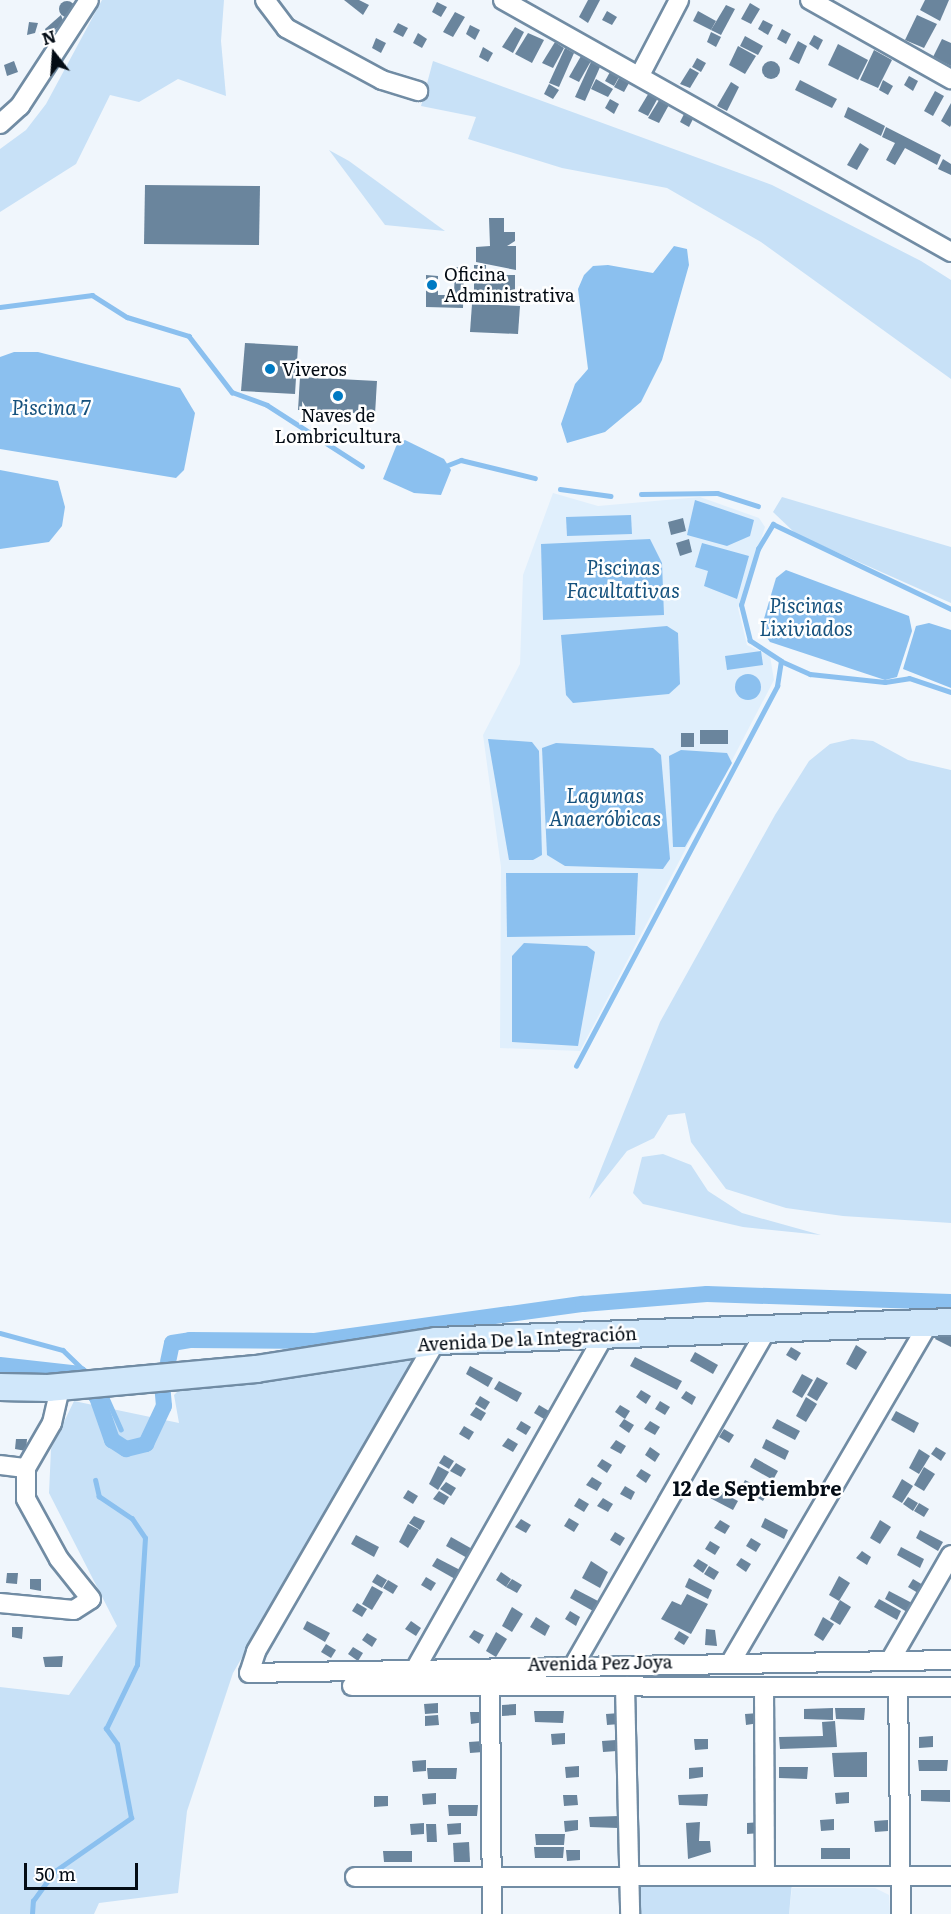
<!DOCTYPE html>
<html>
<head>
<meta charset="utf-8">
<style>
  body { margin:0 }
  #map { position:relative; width:951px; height:1914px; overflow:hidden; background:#f0f6fc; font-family:Literata,serif }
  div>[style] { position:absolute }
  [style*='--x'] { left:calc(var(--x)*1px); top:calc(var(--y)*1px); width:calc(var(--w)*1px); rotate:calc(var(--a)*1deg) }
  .built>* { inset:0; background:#e0effc }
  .green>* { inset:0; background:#c8e1f7 }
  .water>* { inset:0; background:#8bc0ef }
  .round { border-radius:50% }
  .stream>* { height:4.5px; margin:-2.25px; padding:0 2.25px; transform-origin:2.25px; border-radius:2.25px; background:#8bc0ef }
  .canal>* { height:16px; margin:-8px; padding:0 8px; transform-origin:8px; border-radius:8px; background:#8bc0ef }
  .building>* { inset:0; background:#6a859d }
  .roads { filter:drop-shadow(2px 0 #718ca4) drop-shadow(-2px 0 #718ca4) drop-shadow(0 2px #718ca4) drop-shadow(0 -2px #718ca4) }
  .street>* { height:18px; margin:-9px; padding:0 9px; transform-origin:9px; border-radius:9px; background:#fff }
  .secondary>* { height:26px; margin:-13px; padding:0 13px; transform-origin:13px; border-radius:13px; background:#d0e7fa }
  .dots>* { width:16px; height:16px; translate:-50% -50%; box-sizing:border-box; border:3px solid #fff; border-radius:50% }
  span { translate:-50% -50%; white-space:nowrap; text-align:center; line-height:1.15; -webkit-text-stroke:5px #fff; paint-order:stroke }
  .poi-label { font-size:18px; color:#040c15 }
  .left { translate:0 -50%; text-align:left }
  .street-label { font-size:18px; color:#040c15 }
  .water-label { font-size:20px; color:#16527e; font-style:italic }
  .neighbourhood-label { font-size:20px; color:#040c15; font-weight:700 }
  .north { position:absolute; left:24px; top:24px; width:60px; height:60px; -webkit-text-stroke:4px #fff; paint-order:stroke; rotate:343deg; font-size:16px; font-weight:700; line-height:24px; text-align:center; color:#040c15 }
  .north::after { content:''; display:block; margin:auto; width:21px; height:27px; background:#040c15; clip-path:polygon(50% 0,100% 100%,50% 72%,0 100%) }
  .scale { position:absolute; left:24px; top:1863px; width:114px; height:27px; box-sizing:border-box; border:3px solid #040c15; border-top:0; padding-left:8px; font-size:18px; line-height:21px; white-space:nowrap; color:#040c15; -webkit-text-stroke:4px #fff; paint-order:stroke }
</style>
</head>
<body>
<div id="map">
  <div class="built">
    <i style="clip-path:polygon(553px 493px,598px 506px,700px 497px,759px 518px,765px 527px,738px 608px,747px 645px,770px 656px,774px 680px,580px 1051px,500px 1048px,501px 867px,483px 735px,520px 664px,523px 575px)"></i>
    <i style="clip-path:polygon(792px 1888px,875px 1888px,889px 1895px,890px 1914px,789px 1914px)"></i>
  </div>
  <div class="green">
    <i style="clip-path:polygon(102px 0,224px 0,221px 41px,226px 96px,178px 79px,139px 102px,110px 95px,76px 164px,0 212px,0 149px,26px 130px,46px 104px)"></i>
    <i style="clip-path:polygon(433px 61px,772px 185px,921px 261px,951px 280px,951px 379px,761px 242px,667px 188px,562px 168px,468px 139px,476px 117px,421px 106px)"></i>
    <i style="clip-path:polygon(329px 150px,349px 161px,445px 231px,385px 225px)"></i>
    <i style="clip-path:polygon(782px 497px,951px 547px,951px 603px,796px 534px,773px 512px)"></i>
    <i style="clip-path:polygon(852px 739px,873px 741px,908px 760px,951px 770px,951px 1223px,843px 1216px,786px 1208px,726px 1189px,691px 1142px,685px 1113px,668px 1115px,654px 1138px,627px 1151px,589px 1199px,660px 1022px,775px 815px,809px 761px,830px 744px)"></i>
    <i style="clip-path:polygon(663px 1154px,691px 1165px,708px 1191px,742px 1213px,821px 1235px,743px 1227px,643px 1204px,633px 1193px,642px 1157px)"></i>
    <i style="clip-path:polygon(422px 1349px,233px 1673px,187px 1811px,178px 1893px,99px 1903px,94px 1914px,0 1914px,0 1687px,69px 1695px,117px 1626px,49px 1493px,51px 1449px,74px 1401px,179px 1423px,174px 1395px,186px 1383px)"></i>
    <i style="clip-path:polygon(640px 1882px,792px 1882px,789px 1914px,640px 1914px)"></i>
  </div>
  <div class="water">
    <i style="clip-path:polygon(674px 246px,687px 249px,689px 265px,662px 360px,641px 402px,605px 432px,567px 443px,561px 424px,575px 384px,588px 369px,578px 289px,584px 275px,593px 266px,608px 265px,653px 273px)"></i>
    <i style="clip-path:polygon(14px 352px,38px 352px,180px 388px,195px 413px,184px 470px,176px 478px,0 449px,0 357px)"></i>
    <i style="clip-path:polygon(405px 440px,444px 459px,451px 470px,441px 495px,414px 493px,383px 479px,397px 444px)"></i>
    <i style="clip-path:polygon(0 470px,58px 481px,65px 507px,62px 526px,49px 542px,0 549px)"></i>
    <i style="clip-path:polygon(695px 500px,754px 520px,750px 536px,727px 546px,687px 535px)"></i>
    <i style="clip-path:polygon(631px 515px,632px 534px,567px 536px,566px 517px)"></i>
    <i style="clip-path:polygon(650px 539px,662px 563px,664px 615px,543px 620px,541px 544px)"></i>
    <i style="clip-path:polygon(702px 543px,749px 556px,737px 599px,704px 586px,708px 571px,695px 567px)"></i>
    <i style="clip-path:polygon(786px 570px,909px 616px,912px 631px,897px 677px,885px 680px,770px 642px,761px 629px,776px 578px)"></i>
    <i style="clip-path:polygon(929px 623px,951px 630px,951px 688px,903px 669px,916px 626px)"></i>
    <i style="clip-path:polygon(667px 626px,678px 633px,680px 684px,669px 694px,573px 703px,566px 695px,561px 635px)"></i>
    <i style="clip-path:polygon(761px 651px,763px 665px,727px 670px,725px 656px)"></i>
    <i class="round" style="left:735px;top:674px;width:26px;height:26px"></i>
    <i style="clip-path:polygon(488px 739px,532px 742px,539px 751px,542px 855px,533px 860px,509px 860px)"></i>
    <i style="clip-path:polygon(556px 743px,653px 748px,661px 755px,670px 859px,663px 869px,565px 866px,547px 855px,542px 748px)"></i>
    <i style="clip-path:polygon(681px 750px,727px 753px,732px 763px,685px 847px,673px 847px,669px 756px)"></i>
    <i style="clip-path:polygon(506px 873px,638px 873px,635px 935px,507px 937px)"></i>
    <i style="clip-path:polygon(524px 943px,587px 946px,595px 952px,578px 1046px,512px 1042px,512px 956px)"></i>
  </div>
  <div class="stream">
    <i style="--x:0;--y:307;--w:93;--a:-7.4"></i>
    <i style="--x:92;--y:295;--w:41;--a:32.2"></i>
    <i style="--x:127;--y:317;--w:65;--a:17"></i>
    <i style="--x:189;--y:336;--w:71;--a:52.5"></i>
    <i style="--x:232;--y:392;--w:37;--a:20"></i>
    <i style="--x:267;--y:405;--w:113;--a:32.7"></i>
    <i style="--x:448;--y:465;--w:14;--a:-21"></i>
    <i style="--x:461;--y:460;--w:76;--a:13.7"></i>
    <i style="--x:560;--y:489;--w:51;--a:7.8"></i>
    <i style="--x:641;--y:494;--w:76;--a:-0.8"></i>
    <i style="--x:717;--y:493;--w:43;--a:17.6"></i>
    <i style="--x:781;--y:661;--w:32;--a:24"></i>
    <i style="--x:810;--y:674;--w:75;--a:6.1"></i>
    <i style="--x:885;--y:682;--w:24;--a:-9"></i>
    <i style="--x:909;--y:678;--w:44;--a:18.4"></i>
    <i style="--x:576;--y:1066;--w:430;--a:-62.1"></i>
    <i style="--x:777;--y:686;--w:25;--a:-81"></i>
    <i style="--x:781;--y:661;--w:37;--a:-147"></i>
    <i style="--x:750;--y:641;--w:37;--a:-104"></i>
    <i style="--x:741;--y:605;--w:59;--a:-73.1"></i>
    <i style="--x:758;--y:549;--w:29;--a:-59"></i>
    <i style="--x:773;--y:524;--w:197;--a:25.5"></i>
    <i style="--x:0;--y:1333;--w:65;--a:15.1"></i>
    <i style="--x:63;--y:1350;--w:37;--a:44"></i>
    <i style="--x:104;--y:1391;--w:42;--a:65.9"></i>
    <i style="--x:32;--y:1914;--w:13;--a:-86"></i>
    <i style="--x:33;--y:1901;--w:37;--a:-54"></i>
    <i style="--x:55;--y:1871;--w:93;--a:-34.9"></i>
    <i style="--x:131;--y:1818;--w:75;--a:-100.7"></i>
    <i style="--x:117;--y:1744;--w:19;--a:-126"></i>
    <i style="--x:106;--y:1729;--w:71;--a:-64.2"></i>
    <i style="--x:137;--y:1665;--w:127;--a:-86.4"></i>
    <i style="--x:145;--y:1538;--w:23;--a:-124"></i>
    <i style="--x:132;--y:1519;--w:40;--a:-146"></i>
    <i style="--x:99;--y:1497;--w:17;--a:-103"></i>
  </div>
  <div class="canal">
    <i style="--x:168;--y:1362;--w:19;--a:-78"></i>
    <i style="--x:172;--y:1343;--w:18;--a:-9"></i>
    <i style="--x:190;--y:1340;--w:125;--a:0.5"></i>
    <i style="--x:315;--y:1341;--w:271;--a:-7.9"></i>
    <i style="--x:583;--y:1304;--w:124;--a:-4.6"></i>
    <i style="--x:707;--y:1294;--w:244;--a:1.9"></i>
    <i style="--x:0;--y:1365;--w:81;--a:6.4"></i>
    <i style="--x:80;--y:1374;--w:29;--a:54"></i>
    <i style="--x:97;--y:1397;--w:46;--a:70.8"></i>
    <i style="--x:112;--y:1440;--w:17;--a:33"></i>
    <i style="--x:126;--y:1449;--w:21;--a:-14"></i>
    <i style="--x:146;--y:1444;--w:42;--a:-64.7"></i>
    <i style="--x:164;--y:1406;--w:22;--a:-95"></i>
  </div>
  <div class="building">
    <i style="clip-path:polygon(344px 0,359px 0,369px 5px,363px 15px)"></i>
    <i style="clip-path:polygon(588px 0,600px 0,588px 23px,579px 17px)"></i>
    <i style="clip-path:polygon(925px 0,949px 0,940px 21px,920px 10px)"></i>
    <i class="round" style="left:59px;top:1px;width:16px;height:16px"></i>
    <i style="clip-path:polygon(437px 2px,447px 7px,441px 17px,432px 12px)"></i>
    <i style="clip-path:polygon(750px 3px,760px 9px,751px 24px,741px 19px)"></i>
    <i style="clip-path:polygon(726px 5px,735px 9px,721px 35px,711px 30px)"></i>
    <i style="clip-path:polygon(607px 11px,617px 17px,612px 25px,602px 20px)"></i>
    <i style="clip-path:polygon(698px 11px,716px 21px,711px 30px,693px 21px)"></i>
    <i style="clip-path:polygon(455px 12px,465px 17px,453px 37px,443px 32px)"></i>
    <i style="clip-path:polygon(61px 15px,64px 23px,47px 36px,45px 29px)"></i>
    <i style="clip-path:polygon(917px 15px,937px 24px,924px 48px,905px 40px)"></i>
    <i style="clip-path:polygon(763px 20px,773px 25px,768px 35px,758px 29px)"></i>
    <i style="clip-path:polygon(29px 22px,38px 23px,35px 33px,27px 35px)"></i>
    <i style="clip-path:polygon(398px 23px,408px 28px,403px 37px,393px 32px)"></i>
    <i style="clip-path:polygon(470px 25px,480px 30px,475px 40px,466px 34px)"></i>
    <i style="clip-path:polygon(515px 27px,524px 32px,513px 53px,502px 47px)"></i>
    <i style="clip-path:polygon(782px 29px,791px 34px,786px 44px,777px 39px)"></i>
    <i style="clip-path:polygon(711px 32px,721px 37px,716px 47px,707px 42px)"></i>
    <i style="clip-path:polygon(418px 33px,427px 39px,422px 48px,413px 43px)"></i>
    <i style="clip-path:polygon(528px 33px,544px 40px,532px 63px,515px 54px)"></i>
    <i style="clip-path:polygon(814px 35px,823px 40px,818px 50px,809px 44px)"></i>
    <i style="clip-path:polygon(745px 36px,763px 46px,758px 55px,740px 46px)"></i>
    <i style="clip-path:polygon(376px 38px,386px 43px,381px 53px,372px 48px)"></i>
    <i style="clip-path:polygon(942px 39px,951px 43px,951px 66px,933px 57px)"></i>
    <i style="clip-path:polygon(798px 41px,807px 46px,799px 64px,789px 59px)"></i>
    <i style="clip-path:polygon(555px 42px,564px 48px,553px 68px,542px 63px)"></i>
    <i style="clip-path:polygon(838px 44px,868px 60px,858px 80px,828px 65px)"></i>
    <i style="clip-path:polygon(738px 46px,756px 56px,745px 74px,729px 65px)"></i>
    <i style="clip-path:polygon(483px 47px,493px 53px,488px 62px,479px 57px)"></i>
    <i style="clip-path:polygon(565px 48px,574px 53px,559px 87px,549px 83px)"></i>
    <i style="clip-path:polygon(874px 50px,892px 60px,878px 88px,860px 80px)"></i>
    <i style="clip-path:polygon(581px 56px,591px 61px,579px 82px,569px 77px)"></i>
    <i style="clip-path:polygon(697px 58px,706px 63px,701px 72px,692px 67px)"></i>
    <i style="clip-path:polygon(14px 61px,18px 72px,7px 76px,4px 65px)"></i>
    <i class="round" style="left:762px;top:61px;width:18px;height:18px"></i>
    <i style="clip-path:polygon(591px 62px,600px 67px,585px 101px,575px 97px)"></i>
    <i style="clip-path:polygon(690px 68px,699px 73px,690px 88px,680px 84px)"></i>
    <i style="clip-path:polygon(610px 72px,619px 77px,614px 86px,605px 81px)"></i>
    <i style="clip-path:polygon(909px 76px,918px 81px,913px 91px,904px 85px)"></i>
    <i style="clip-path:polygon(619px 78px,629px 83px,624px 92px,614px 87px)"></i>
    <i style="clip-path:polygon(596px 79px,613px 89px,608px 97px,591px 89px)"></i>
    <i style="clip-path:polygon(800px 80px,837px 99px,832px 108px,795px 90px)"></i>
    <i style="clip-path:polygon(883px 80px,893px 86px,888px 95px,879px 90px)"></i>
    <i style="clip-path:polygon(731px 82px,739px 87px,727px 111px,717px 106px)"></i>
    <i style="clip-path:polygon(549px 84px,559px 90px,553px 99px,544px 94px)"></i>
    <i style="clip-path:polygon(650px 91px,659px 96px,648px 116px,638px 111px)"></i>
    <i style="clip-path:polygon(935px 91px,944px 96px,933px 116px,924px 111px)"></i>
    <i style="clip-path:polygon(661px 97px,670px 103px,659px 123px,648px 118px)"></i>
    <i style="clip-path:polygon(610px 99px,619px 104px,614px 114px,605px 108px)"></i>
    <i style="clip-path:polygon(951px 103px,951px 125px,950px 127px,941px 121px)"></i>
    <i style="clip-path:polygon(848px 107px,885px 126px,881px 136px,844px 117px)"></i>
    <i style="clip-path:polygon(685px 112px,694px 117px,689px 127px,680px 122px)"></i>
    <i style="clip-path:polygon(886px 127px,941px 155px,937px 165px,905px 148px,895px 165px,886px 160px,895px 143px,882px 137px)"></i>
    <i style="clip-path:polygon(860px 143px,869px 149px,857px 170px,847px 165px)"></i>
    <i style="clip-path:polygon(943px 159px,951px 164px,951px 175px,938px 169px)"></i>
    <i style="clip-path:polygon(145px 185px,260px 186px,259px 245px,144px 244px)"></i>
    <i style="clip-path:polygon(489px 218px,504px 218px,504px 232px,515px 232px,515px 241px,507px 246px,516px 246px,516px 270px,476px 262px,476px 247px,490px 246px)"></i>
    <i style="clip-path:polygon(474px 265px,486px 265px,486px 275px,515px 275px,515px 292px,474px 298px)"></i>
    <i style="clip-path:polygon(455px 267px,464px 268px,463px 308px,426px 307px,426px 275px,438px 276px,438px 295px,454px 295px)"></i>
    <i style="clip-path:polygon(472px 304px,520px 306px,518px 334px,470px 332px)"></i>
    <i style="clip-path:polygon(245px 343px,298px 346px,295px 394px,241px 391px)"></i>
    <i style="clip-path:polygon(300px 377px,377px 381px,375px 414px,298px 410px)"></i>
    <i style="clip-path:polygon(683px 518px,686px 531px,671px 535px,668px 522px)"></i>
    <i style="clip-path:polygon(689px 539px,692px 552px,680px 556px,676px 543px)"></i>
    <i style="clip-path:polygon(700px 730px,728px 730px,728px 744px,700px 744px)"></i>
    <i style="clip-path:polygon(681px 733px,694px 733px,694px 747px,681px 747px)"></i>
    <i style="clip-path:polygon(940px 1330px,951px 1336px,951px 1347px,935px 1339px)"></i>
    <i style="clip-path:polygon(856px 1345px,867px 1352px,856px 1370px,846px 1364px)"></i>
    <i style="clip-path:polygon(791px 1347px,801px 1353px,796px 1361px,786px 1355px)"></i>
    <i style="clip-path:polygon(695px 1352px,718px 1365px,713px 1374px,690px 1361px)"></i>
    <i style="clip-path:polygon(635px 1357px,682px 1381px,677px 1390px,630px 1366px)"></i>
    <i style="clip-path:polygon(470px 1366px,493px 1378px,488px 1387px,466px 1374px)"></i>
    <i style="clip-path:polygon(802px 1374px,813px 1380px,802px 1398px,792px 1392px)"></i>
    <i style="clip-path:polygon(817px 1377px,828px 1383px,817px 1401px,807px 1395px)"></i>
    <i style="clip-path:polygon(499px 1381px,522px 1393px,517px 1402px,494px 1389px)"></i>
    <i style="clip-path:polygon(641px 1390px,651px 1396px,646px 1404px,636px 1397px)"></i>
    <i style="clip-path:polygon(686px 1391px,696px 1397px,692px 1405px,681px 1398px)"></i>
    <i style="clip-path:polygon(480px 1396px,490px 1402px,485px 1410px,475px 1404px)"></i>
    <i style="clip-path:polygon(806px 1397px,817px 1404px,806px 1422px,796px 1416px)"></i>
    <i style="clip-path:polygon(660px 1401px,670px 1407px,665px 1415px,655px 1409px)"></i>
    <i style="clip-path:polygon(539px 1405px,549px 1411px,544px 1419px,534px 1413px)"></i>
    <i style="clip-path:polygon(620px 1405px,630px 1411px,625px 1419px,615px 1412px)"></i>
    <i style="clip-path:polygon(476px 1407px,486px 1413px,481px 1421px,470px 1415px)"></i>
    <i style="clip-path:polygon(896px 1411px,919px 1423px,914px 1433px,891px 1420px)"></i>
    <i style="clip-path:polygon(624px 1419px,634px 1425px,629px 1433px,619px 1426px)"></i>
    <i style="clip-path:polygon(777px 1419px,800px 1431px,795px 1440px,772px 1428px)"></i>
    <i style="clip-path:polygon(521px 1421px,531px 1427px,526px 1435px,516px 1429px)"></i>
    <i style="clip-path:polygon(650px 1421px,660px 1427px,655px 1435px,644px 1429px)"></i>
    <i style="clip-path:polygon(464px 1426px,474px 1432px,469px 1440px,459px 1434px)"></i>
    <i style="clip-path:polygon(724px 1429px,734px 1435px,729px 1443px,719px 1437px)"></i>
    <i style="clip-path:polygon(508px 1438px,518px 1444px,513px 1452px,502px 1446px)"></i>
    <i style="clip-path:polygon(16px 1439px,27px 1439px,26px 1451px,15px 1449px)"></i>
    <i style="clip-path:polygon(766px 1439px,789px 1451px,785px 1460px,762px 1448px)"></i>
    <i style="clip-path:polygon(616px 1440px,626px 1446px,621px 1454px,610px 1448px)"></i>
    <i style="clip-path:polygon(650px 1447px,660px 1454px,655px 1462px,645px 1455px)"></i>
    <i style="clip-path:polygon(936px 1447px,946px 1453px,941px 1461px,931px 1454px)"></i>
    <i style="clip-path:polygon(919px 1449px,930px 1456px,919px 1474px,909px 1468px)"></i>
    <i style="clip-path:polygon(444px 1455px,454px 1461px,449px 1469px,439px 1463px)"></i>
    <i style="clip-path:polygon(755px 1458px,778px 1471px,773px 1480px,750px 1467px)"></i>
    <i style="clip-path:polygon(602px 1459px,612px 1465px,607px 1473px,597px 1466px)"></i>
    <i style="clip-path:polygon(456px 1463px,466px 1469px,461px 1477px,450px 1471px)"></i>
    <i style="clip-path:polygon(438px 1466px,449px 1472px,438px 1490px,429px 1484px)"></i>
    <i style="clip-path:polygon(924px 1467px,935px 1474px,924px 1491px,914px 1485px)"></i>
    <i style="clip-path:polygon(641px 1469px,651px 1475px,646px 1483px,636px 1476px)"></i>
    <i style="clip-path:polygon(592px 1477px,602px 1483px,597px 1491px,586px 1485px)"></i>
    <i style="clip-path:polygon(902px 1479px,913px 1486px,902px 1503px,892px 1497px)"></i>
    <i style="clip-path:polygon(745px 1480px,768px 1492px,763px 1501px,741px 1488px)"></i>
    <i style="clip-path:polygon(446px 1482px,456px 1488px,451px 1496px,440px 1489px)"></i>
    <i style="clip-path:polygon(625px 1486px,635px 1492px,631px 1500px,620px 1494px)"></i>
    <i style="clip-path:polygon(715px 1489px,738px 1501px,733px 1510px,710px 1498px)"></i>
    <i style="clip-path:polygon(408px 1490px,418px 1496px,413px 1504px,403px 1498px)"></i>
    <i style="clip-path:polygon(439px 1491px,449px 1497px,444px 1505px,433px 1499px)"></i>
    <i style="clip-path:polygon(908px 1497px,918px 1503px,913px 1511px,903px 1504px)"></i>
    <i style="clip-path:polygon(579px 1498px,589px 1504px,584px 1512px,574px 1506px)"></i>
    <i style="clip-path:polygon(603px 1498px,613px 1504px,608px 1512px,597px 1506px)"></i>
    <i style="clip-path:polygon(919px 1503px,929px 1509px,924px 1517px,914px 1511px)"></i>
    <i style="clip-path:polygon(414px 1516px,425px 1521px,420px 1530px,409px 1523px)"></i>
    <i style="clip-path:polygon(569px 1518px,579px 1524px,574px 1532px,564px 1526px)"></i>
    <i style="clip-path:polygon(765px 1518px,788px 1530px,784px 1539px,761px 1527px)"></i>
    <i style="clip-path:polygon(521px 1519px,531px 1525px,526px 1533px,515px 1527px)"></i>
    <i style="clip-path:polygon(720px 1520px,730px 1526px,725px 1534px,714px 1528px)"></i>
    <i style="clip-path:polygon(880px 1520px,891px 1527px,880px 1544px,870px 1538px)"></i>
    <i style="clip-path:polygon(408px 1524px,419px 1530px,408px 1548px,399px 1542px)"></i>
    <i style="clip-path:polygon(920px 1530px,943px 1542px,938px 1551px,916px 1538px)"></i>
    <i style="clip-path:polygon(615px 1532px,625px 1538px,620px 1546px,610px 1540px)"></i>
    <i style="clip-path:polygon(356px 1535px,379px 1547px,374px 1557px,351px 1544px)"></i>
    <i style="clip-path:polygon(451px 1537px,474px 1550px,469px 1559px,446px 1546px)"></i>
    <i style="clip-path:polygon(751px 1538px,761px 1544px,756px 1552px,746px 1546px)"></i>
    <i style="clip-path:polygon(710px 1541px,720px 1547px,715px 1555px,705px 1549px)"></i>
    <i style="clip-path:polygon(901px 1547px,924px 1559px,920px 1568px,897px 1555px)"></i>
    <i style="clip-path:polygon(862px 1551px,871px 1557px,867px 1565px,856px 1558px)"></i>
    <i style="clip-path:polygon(437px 1558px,460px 1570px,455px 1579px,432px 1566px)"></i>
    <i style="clip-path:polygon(741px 1558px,751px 1564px,746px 1572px,736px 1565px)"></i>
    <i style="clip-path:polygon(698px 1559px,708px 1565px,703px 1573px,693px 1566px)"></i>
    <i style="clip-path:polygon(591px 1561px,608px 1572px,600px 1588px,582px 1578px)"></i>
    <i style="clip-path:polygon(709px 1566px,719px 1572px,714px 1580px,704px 1574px)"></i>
    <i style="clip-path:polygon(501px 1572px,511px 1579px,506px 1587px,496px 1580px)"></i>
    <i style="clip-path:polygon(7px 1573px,18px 1573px,17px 1584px,6px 1583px)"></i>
    <i style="clip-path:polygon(377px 1574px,387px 1580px,382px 1588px,372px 1582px)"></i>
    <i style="clip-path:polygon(839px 1576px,850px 1583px,839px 1601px,829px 1595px)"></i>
    <i style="clip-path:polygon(426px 1577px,436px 1583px,431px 1591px,421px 1585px)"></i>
    <i style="clip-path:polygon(689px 1578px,712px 1590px,708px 1599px,685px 1587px)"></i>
    <i style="clip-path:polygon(30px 1579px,41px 1579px,41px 1591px,30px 1589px)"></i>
    <i style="clip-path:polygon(512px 1579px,522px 1585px,517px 1593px,506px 1587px)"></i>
    <i style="clip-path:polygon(913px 1579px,923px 1585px,918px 1593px,908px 1587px)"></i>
    <i style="clip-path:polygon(388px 1580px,398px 1586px,393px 1594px,383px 1588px)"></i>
    <i style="clip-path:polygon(372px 1586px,383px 1592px,372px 1610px,362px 1604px)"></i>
    <i style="clip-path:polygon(575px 1589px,598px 1601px,593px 1611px,570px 1598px)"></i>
    <i style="clip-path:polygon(889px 1591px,912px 1603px,907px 1612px,885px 1599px)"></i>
    <i style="clip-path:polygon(687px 1594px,708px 1604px,691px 1634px,661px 1619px,672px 1601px,681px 1605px)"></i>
    <i style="clip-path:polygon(879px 1599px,901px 1611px,897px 1620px,874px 1607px)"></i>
    <i style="clip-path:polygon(840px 1600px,851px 1607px,840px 1625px,830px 1619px)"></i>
    <i style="clip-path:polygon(357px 1603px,367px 1609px,362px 1617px,352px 1611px)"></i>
    <i style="clip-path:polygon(512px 1607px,523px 1614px,512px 1632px,502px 1626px)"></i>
    <i style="clip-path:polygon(570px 1611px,580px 1617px,576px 1626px,565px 1619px)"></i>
    <i style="clip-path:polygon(536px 1617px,550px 1626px,545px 1636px,530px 1627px)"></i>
    <i style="clip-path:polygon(823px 1617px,834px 1624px,823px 1641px,814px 1635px)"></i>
    <i style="clip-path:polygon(307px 1621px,330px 1633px,325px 1642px,303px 1629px)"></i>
    <i style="clip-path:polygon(411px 1621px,421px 1628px,416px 1636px,405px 1629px)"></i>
    <i style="clip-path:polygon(12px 1627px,23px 1627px,22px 1639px,12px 1637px)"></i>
    <i style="clip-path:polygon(706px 1629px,715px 1630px,717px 1646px,705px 1645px)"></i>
    <i style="clip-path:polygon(474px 1630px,484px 1635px,479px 1644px,469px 1637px)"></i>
    <i style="clip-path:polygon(679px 1631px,689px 1637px,684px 1645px,674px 1639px)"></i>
    <i style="clip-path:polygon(496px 1632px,507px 1639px,496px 1657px,486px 1651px)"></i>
    <i style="clip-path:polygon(367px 1633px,377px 1639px,372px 1647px,362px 1640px)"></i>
    <i style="clip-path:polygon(326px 1644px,336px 1650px,331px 1658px,321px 1652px)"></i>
    <i style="clip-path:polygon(353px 1647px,363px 1653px,358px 1661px,348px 1654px)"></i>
    <i style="clip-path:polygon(63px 1656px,62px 1667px,45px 1667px,43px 1657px)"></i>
    <i style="clip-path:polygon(438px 1703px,438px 1713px,425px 1714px,424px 1704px)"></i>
    <i style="clip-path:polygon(516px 1704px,516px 1715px,502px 1716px,502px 1705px)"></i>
    <i style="clip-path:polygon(833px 1708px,833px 1720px,804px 1719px,804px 1709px)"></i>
    <i style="clip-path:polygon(835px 1708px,865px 1708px,864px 1720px,836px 1719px)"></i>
    <i style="clip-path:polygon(534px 1711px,564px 1711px,563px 1723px,535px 1722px)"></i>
    <i style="clip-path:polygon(470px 1712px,484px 1712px,484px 1722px,471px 1724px)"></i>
    <i style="clip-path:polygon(620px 1713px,620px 1724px,607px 1725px,606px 1714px)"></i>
    <i style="clip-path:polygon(759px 1713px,759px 1723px,746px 1725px,745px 1714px)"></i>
    <i style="clip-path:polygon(438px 1715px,439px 1725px,425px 1726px,425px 1716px)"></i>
    <i style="clip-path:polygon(835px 1721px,837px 1747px,780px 1749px,779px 1737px,823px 1736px,822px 1722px)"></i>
    <i style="clip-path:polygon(565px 1733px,565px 1744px,552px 1745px,551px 1734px)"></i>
    <i style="clip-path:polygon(933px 1736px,933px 1747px,919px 1748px,919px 1737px)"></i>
    <i style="clip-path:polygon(694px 1739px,708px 1739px,708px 1749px,695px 1750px)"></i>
    <i style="clip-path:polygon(616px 1740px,617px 1751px,603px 1752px,602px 1741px)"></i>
    <i style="clip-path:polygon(483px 1741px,483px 1752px,470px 1753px,469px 1742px)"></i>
    <i style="clip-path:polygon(867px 1752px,867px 1777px,834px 1777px,832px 1753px)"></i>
    <i style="clip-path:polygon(426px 1760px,426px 1771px,413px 1772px,412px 1761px)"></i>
    <i style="clip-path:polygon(918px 1760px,948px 1760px,947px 1771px,919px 1771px)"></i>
    <i style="clip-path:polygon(579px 1766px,579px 1777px,566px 1778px,565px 1767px)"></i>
    <i style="clip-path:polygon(703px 1767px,703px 1777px,689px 1779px,689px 1768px)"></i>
    <i style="clip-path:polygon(779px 1767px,808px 1767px,807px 1779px,779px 1778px)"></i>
    <i style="clip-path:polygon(427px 1768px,457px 1768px,456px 1779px,428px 1779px)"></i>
    <i style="clip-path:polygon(921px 1790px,950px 1790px,950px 1802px,921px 1801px)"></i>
    <i style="clip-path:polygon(849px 1792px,849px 1803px,836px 1804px,835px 1793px)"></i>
    <i style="clip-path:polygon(436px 1793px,436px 1804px,423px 1805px,422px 1794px)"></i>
    <i style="clip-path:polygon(708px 1794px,707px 1806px,679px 1805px,678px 1795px)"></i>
    <i style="clip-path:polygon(563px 1795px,577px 1795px,578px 1805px,564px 1806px)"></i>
    <i style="clip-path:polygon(374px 1796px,388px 1796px,388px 1806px,374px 1807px)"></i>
    <i style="clip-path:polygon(448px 1805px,478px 1805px,477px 1816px,449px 1816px)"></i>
    <i style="clip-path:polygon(619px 1816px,618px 1828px,590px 1827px,589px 1817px)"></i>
    <i style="clip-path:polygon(834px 1819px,834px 1830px,821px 1831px,820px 1820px)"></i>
    <i style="clip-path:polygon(578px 1820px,578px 1830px,565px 1832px,564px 1821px)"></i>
    <i style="clip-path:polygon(888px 1820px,888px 1831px,875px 1832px,874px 1821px)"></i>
    <i style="clip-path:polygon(700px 1822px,699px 1841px,710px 1841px,711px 1852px,688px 1859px,686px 1823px)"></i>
    <i style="clip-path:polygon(761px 1822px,761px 1833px,747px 1834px,747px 1823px)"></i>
    <i style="clip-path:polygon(424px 1823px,424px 1834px,411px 1835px,410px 1824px)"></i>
    <i style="clip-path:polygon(461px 1823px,461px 1834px,448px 1835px,447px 1824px)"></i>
    <i style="clip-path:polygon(426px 1824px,436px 1824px,437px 1842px,427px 1842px)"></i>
    <i style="clip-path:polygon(535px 1834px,565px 1834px,564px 1845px,536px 1845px)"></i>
    <i style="clip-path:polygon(469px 1842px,470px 1862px,454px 1862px,453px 1843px)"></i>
    <i style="clip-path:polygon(534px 1847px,564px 1847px,563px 1858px,535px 1858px)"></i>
    <i style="clip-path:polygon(821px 1848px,850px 1848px,850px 1859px,821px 1859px)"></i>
    <i style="clip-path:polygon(566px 1850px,580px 1850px,580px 1860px,567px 1861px)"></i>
    <i style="clip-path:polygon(383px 1851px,412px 1851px,412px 1862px,384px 1862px)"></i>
  </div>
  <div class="roads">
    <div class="street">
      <i style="--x:265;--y:0;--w:35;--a:53"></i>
      <i style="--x:286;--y:28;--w:109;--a:28.4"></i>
      <i style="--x:382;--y:80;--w:38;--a:17"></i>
      <i style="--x:503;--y:0;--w:514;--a:29.36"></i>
      <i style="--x:810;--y:0;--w:162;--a:29.3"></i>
      <i style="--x:640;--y:75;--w:85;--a:-62.5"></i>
      <i style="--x:0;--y:124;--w:27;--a:-42"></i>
      <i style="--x:20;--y:106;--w:126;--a:-56.9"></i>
      <i style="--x:436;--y:1341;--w:359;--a:120.1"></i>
      <i style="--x:256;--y:1652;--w:22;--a:108"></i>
      <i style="--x:249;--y:1673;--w:702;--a:-1.06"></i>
      <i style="--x:0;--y:1465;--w:26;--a:7"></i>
      <i style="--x:0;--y:1603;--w:74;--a:5.4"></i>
      <i style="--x:74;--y:1610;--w:20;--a:-33"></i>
      <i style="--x:91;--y:1599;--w:51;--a:-128.7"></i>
      <i style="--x:59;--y:1559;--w:68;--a:-118.8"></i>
      <i style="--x:26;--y:1499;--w:31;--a:-90"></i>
      <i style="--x:26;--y:1468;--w:52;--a:-60"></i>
      <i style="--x:52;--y:1423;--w:39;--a:-77"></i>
      <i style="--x:891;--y:1659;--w:120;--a:-60"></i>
      <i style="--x:732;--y:1660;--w:390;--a:-59.7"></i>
      <i style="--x:575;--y:1663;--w:390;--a:-60.1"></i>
      <i style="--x:417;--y:1666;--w:380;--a:-60.5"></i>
      <i style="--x:490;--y:1685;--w:229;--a:89.5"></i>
      <i style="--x:352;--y:1686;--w:599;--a:0.1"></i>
      <i style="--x:625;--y:1686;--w:228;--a:88.7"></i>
      <i style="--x:898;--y:1687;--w:227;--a:89.2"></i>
      <i style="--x:764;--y:1688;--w:186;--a:89.7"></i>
      <i style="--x:355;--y:1877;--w:596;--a:-0.1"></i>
    </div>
    <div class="secondary">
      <i style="--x:0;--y:1387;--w:48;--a:1.2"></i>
      <i style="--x:48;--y:1388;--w:209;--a:-5.2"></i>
      <i style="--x:256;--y:1369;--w:182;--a:-8.8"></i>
      <i style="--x:436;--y:1341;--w:515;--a:-2.11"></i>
    </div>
  </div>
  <div class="dots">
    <i style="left:432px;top:285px;background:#007ac3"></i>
    <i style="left:270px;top:369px;background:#007ac3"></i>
    <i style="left:338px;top:396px;background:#007ac3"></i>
  </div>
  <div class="poi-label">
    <span class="left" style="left:444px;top:285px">Oficina<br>Administrativa</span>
    <span class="left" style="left:282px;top:369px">Viveros</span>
    <span style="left:338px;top:426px">Naves de<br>Lombricultura</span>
  </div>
  <div class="street-label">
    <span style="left:527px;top:1339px;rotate:-3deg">Avenida De la Integración</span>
    <span style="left:600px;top:1663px;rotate:-1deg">Avenida Pez Joya</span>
  </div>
  <div class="water-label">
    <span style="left:51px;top:406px">Piscina 7</span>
    <span style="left:623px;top:578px">Piscinas<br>Facultativas</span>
    <span style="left:806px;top:616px">Piscinas<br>Lixiviados</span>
    <span style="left:605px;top:806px">Lagunas<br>Anaeróbicas</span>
  </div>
  <div class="neighbourhood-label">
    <span style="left:757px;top:1487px">12 de Septiembre</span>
  </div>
  <div class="north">N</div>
  <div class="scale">50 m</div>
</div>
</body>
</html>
